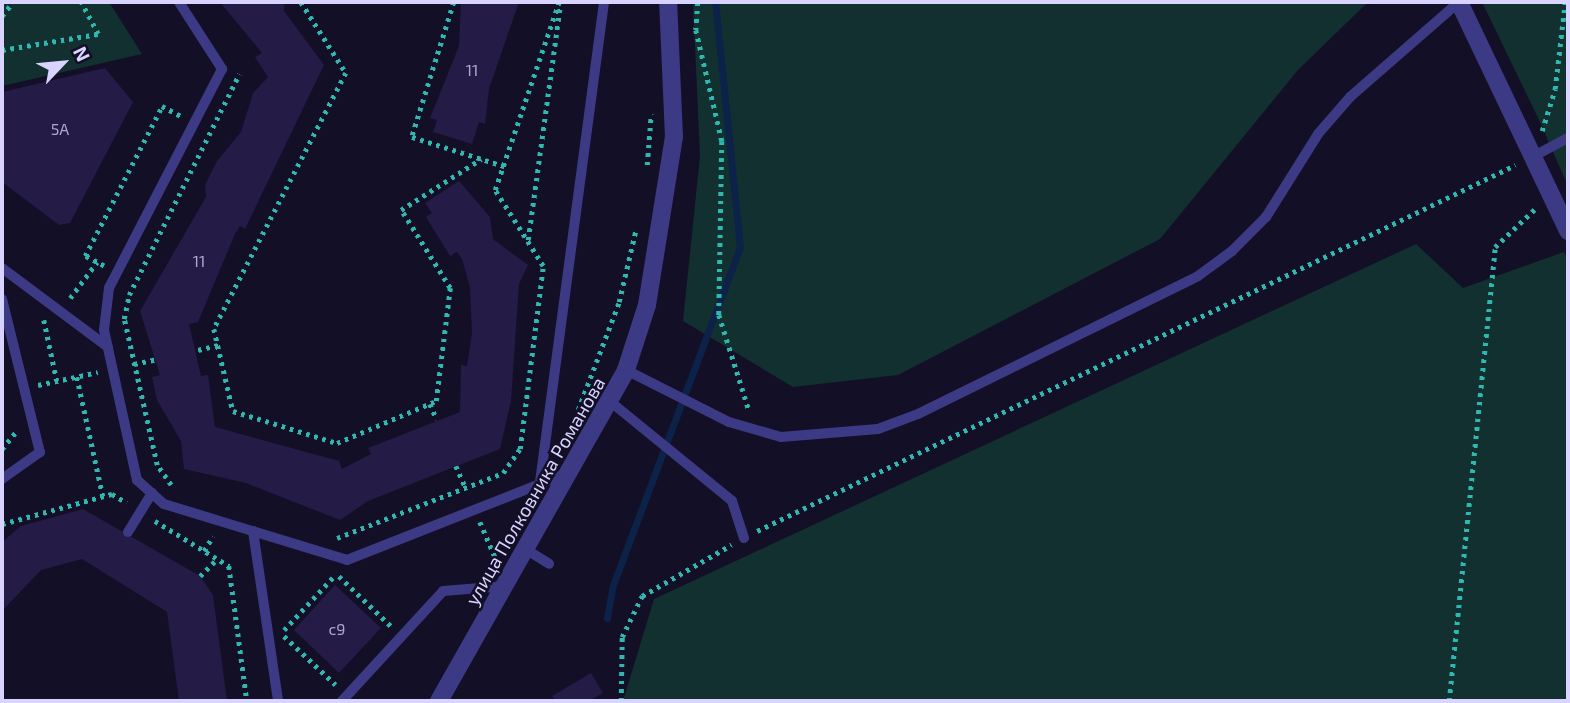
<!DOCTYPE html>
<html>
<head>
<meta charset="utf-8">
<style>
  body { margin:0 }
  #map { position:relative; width:1570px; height:703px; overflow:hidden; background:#130f26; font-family:"Exo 2",sans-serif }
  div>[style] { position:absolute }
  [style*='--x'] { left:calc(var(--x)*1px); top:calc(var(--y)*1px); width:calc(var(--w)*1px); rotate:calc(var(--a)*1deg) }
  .green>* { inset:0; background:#12302f }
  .stream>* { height:7px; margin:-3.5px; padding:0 3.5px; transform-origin:3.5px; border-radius:3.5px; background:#0c2248 }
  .building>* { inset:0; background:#241b47 }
  .path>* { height:4.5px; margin-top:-2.25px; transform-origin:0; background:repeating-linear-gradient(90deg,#2fb8b0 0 3.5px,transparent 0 8.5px) }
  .service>* { height:10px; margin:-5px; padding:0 5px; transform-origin:5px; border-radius:5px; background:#3d3a85 }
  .minor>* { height:18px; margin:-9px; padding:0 9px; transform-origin:9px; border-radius:9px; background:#3d3a85 }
  .tertiary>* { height:18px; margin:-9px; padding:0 9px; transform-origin:9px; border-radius:9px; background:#3d3a85 }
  span { translate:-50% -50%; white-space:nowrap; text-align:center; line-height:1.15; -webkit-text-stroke:5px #130f26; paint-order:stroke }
  .number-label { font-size:16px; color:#aca6d1 }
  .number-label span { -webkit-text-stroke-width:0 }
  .street-label { font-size:19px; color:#d9d4ff }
  .frame { position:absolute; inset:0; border:4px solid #d9d4ff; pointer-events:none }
  .north { position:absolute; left:28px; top:28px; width:70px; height:70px; -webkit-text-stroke:5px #130f26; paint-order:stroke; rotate:64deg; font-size:19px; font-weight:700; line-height:28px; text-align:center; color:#d9d4ff }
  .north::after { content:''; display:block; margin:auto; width:24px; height:32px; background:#d9d4ff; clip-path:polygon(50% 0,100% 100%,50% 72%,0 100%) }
</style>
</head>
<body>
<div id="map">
  <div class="green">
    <i style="clip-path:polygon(2px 2px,109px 2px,142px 54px,2px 86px)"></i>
    <i style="clip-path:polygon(693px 2px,1368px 2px,1298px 70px,1160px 239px,898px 375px,793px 387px,683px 321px,700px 156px)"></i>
    <i style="clip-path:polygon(1482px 2px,1568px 2px,1568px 186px,1540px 122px)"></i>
    <i style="clip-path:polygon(1416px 244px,1463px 288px,1564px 252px,1568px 261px,1568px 701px,623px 701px,654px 599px)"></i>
  </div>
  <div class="stream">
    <i style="--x:607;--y:618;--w:34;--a:-80"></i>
    <i style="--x:613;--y:585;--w:361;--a:-69.4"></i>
    <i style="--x:740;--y:247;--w:246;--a:-95.8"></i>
  </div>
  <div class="building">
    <i style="clip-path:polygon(220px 2px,284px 2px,284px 11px,324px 65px,245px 229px,240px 226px,235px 234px,198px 322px,189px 324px,201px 376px,208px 375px,215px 427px,339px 461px,342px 469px,371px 454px,368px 448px,460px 412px,461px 365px,467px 366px,472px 333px,470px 288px,462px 259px,457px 252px,450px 256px,426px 217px,432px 213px,425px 203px,459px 181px,490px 217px,493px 239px,528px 265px,519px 284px,511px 401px,500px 449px,368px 501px,340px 520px,246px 483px,184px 469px,181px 441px,157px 400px,152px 377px,160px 375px,140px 311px,206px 197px,205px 185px,217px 161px,241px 132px,253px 93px,268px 77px,255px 57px,262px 53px)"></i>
    <i style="clip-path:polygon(461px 2px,519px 2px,489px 89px,485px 124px,479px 122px,472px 144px,433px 132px,437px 120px,430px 118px,459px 46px)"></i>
    <i style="clip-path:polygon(105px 68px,133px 102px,70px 223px,59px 225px,2px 182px,2px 92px)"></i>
    <i style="clip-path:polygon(83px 509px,200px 576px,213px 595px,227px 701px,179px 701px,167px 612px,82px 559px,41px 570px,2px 611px,2px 542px,21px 526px)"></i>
    <i style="clip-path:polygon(335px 585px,381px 628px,339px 673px,294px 630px)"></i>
    <i style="clip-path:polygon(591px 673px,603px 693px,589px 701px,555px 701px,552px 696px)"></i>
  </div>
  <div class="path">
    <i style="--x:301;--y:2;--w:84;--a:57.6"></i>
    <i style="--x:346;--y:73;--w:288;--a:117.3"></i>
    <i style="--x:214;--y:329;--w:84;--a:77"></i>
    <i style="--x:233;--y:411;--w:109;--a:17.1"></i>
    <i style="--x:337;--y:443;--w:108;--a:-23"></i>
    <i style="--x:436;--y:401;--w:114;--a:-82.9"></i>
    <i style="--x:450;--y:288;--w:92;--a:-122.1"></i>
    <i style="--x:401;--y:210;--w:95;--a:-32.5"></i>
    <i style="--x:454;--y:2;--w:141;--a:107.3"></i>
    <i style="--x:412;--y:137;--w:100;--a:17.5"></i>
    <i style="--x:698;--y:2;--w:28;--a:94"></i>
    <i style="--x:696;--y:30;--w:114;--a:76.8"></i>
    <i style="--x:722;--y:141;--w:174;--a:91"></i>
    <i style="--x:719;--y:315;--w:100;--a:72.5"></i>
    <i style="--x:2;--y:16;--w:18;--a:-52"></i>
    <i style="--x:2;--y:50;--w:97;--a:-9.5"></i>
    <i style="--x:98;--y:34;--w:36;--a:-118"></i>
    <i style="--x:1542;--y:131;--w:44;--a:-72.8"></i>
    <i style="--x:1555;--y:89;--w:88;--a:-83.4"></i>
    <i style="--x:647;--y:165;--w:51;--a:-85.5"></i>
    <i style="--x:528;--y:240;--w:236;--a:-82.2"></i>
    <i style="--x:104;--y:266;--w:21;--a:-152"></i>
    <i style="--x:85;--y:256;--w:169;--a:-62.8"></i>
    <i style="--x:162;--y:106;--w:21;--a:28"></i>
    <i style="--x:70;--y:298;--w:45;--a:-53.1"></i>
    <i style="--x:44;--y:320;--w:62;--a:78"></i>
    <i style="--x:198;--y:350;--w:21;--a:-14"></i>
    <i style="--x:134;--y:364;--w:24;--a:-12"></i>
    <i style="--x:77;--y:377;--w:122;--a:77.7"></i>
    <i style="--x:38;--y:385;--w:61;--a:-12.2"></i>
    <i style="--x:430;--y:404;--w:17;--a:66"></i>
    <i style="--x:578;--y:410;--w:116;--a:-69.2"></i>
    <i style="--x:619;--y:302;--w:75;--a:-76.9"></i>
    <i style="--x:2;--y:449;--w:22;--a:-51"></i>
    <i style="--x:456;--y:466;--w:24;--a:66"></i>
    <i style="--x:171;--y:485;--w:24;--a:-125"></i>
    <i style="--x:157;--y:465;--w:150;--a:-102.7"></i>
    <i style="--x:124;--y:319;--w:25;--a:-78"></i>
    <i style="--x:129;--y:295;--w:247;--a:-63.5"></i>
    <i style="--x:155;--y:521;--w:87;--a:31.3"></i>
    <i style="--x:229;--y:566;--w:136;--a:82.4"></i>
    <i style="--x:480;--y:522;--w:40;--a:66.6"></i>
    <i style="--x:2;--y:524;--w:114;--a:-15.3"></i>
    <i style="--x:112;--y:494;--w:17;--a:31"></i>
    <i style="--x:757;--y:531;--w:842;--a:-25.77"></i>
    <i style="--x:337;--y:538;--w:178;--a:-21.4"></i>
    <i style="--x:503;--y:473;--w:29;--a:-55"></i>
    <i style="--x:520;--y:449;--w:184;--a:-82.8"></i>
    <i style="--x:543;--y:266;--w:90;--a:-122.3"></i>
    <i style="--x:495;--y:190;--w:199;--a:-71.2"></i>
    <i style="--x:204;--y:551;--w:17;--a:-59"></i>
    <i style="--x:200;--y:576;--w:24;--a:-45"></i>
    <i style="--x:339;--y:576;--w:72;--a:43.9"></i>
    <i style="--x:284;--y:630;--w:76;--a:-47.1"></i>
    <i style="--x:284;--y:636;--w:71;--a:43.3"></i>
    <i style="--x:621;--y:701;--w:64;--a:-89.1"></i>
    <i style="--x:622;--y:637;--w:46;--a:-64"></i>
    <i style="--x:642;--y:596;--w:103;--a:-29.8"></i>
    <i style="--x:1449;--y:701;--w:456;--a:-84.2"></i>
    <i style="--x:1495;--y:247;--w:57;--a:-43.6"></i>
  </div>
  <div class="service">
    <i style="--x:179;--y:2;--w:80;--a:57.3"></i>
    <i style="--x:222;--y:69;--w:246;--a:117.3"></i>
    <i style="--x:109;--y:288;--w:42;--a:96.8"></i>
    <i style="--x:104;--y:330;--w:154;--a:77.6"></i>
    <i style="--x:137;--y:480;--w:36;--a:42"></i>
    <i style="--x:164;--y:504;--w:191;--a:17"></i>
    <i style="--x:347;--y:560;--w:238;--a:-21.5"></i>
    <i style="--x:1534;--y:156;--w:38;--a:-28"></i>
    <i style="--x:2;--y:268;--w:132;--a:36.7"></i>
    <i style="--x:2;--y:299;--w:158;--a:76.1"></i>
    <i style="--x:40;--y:452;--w:47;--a:144.6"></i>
    <i style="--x:626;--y:370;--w:115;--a:26.8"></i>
    <i style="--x:729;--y:422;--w:54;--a:16.1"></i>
    <i style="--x:781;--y:437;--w:97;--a:-4.7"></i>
    <i style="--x:878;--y:429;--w:43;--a:-20.6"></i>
    <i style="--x:918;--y:414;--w:312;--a:-26.2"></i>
    <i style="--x:1198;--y:276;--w:42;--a:-36.3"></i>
    <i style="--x:1232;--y:251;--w:48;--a:-45"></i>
    <i style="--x:1266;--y:217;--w:98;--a:-57.9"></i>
    <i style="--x:1318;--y:134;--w:49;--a:-49.1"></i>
    <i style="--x:1350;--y:97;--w:145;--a:-41.1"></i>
    <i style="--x:612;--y:403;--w:155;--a:39.2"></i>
    <i style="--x:732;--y:501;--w:39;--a:72"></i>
    <i style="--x:540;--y:482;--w:484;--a:-82.4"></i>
    <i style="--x:253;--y:531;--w:172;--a:81.6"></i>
    <i style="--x:128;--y:532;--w:46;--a:-58.4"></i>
    <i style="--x:527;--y:550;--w:26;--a:32"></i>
    <i style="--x:342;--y:701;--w:149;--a:-47.4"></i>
    <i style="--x:443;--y:591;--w:63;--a:-4.5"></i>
  </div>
  <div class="minor">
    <i style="--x:439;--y:701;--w:380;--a:-60.5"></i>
    <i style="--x:626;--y:370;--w:68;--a:-72.1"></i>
    <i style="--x:647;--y:305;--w:170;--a:-80.9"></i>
    <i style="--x:674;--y:137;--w:135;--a:-92.5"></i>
  </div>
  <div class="tertiary">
    <i style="--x:1459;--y:2;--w:254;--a:64.5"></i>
  </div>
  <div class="number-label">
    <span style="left:472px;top:70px">11</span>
    <span style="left:60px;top:129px">5А</span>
    <span style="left:199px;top:261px">11</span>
    <span style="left:337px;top:629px">с9</span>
  </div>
  <div class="street-label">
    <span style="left:535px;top:491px;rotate:-60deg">улица Полковника Романова</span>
  </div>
  <div class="frame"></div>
  <div class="north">N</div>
</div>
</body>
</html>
